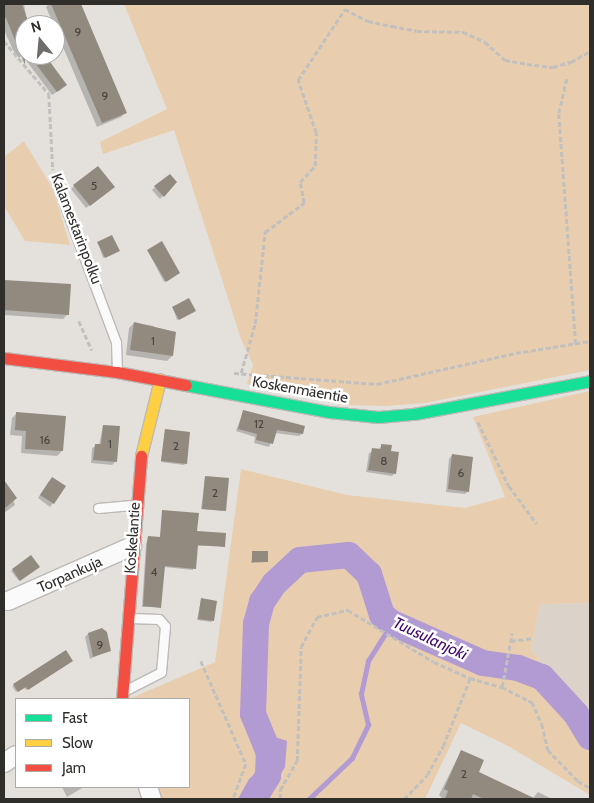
<!DOCTYPE html>
<html>
<head>
<meta charset="utf-8">
<style>
  body { margin:0 }
  #map { position:relative; width:594px; height:803px; overflow:hidden; background:#e4e1dd; font-family:Cabin,sans-serif }
  div>[style] { position:absolute }
  [style*='--x'] { left:calc(var(--x)*1px); top:calc(var(--y)*1px); width:calc(var(--w)*1px); rotate:calc(var(--a)*1deg) }
  .built>* { inset:0; background:#dbd3ca }
  .green>* { inset:0; background:#e8ceae }
  .water>* { inset:0; background:#b29ad3 }
  .shadow>* { inset:0; background:#0003 }
  .stream>* { height:4.5px; margin:-2.25px; padding:0 2.25px; transform-origin:2.25px; border-radius:2.25px; background:#b29ad3 }
  .river>* { height:26px; margin:-13px; padding:0 13px; transform-origin:13px; border-radius:13px; background:#b29ad3 }
  .building>* { inset:0; background:#928a7f }
  .path>* { height:2.5px; margin-top:-1.25px; transform-origin:0; background:repeating-linear-gradient(90deg,#c1c0be 0 5px,transparent 0 7.5px) }
  .roads { filter:drop-shadow(1px 0 #bcb9b6) drop-shadow(-1px 0 #bcb9b6) drop-shadow(0 1px #bcb9b6) drop-shadow(0 -1px #bcb9b6) }
  .lane>* { height:9px; margin:-4.5px; padding:0 4.5px; transform-origin:4.5px; border-radius:4.5px; background:#fbfafa }
  .street>* { height:18px; margin:-9px; padding:0 9px; transform-origin:9px; border-radius:9px; background:#fbfafa }
  .fast>* { height:11px; margin:-5.5px; padding:0 5.5px; transform-origin:5.5px; border-radius:5.5px; background:#16e098 }
  .slow>* { height:11px; margin:-5.5px; padding:0 5.5px; transform-origin:5.5px; border-radius:5.5px; background:#ffcf43 }
  .jam>* { height:11px; margin:-5.5px; padding:0 5.5px; transform-origin:5.5px; border-radius:5.5px; background:#f24e42 }
  span { translate:-50% -50%; white-space:nowrap; text-align:center; line-height:1.15; -webkit-text-stroke:5px #fff; paint-order:stroke }
  .number-label { font-size:12px; color:#484540 }
  .number-label span { -webkit-text-stroke-width:0 }
  .street-label { font-size:15px; color:#302e2b }
  .water-label { font-size:16px; color:#410771; font-style:italic }
  .frame { position:absolute; inset:0; border:5px solid #302e2b; pointer-events:none }
  .legend { position:absolute; left:15px; top:698px; width:175px; height:90px; box-sizing:border-box; background:#fff; border:1px solid #acabaa; margin:0; padding:6px 9px; list-style:none; font-size:15px; color:#302e2b }
  .legend li { display:flex; align-items:center; gap:10px; height:25px }
  .legend b { width:25px; border:1px solid #acabaa }
  .north { position:absolute; left:15px; top:15px; width:50px; height:50px; box-sizing:border-box; background:#fff; border:1px solid #acabaa; border-radius:50%; rotate:343deg; font-size:14px; font-weight:700; line-height:20px; text-align:center; color:#302e2b }
  .north::after { content:''; display:block; margin:auto; width:18px; height:22px; background:#6f6d69; clip-path:polygon(50% 0,100% 100%,50% 72%,0 100%) }
</style>
</head>
<body>
<div id="map">
  <div class="built">
    <i style="clip-path:polygon(590px 603px,590px 721px,531px 650px,540px 604px)"></i>
  </div>
  <div class="green">
    <i style="clip-path:polygon(124px 4px,590px 4px,590px 370px,425px 403px,386px 406px,342px 405px,247px 384px,253px 365px,241px 339px,174px 130px,103px 154px,100px 142px,167px 109px)"></i>
    <i style="clip-path:polygon(24px 141px,53px 189px,70px 245px,25px 241px,4px 206px,4px 157px)"></i>
    <i style="clip-path:polygon(590px 391px,590px 603px,540px 604px,531px 650px,590px 721px,590px 795px,508px 746px,461px 723px,425px 799px,160px 799px,156px 787px,189px 787px,189px 699px,129px 699px,215px 662px,241px 469px,347px 495px,465px 508px,505px 497px,473px 417px)"></i>
  </div>
  <div class="water">
    <i style="clip-path:polygon(275px 737px,287px 741px,285px 767px,274px 785px,257px 799px,238px 799px,249px 779px,262px 769px,262px 749px)"></i>
  </div>
  <div class="shadow">
    <i style="clip-path:polygon(4px 4px,24px 4px,27px 21px,22px 26px,25px 30px,25px 55px,43px 55px,61px 89px,52px 95px,22px 55px,19px 58px,13px 50px,4px 30px)"></i>
    <i style="clip-path:polygon(49px 4px,79px 4px,126px 112px,121px 117px,97px 127px,46px 7px)"></i>
    <i style="clip-path:polygon(176px 182px,160px 199px,152px 190px,155px 187px)"></i>
    <i style="clip-path:polygon(74px 186px,110px 190px,86px 208px,71px 189px)"></i>
    <i style="clip-path:polygon(98px 243px,117px 252px,103px 258px)"></i>
    <i style="clip-path:polygon(148px 251px,178px 274px,164px 282px)"></i>
    <i style="clip-path:polygon(4px 281px,70px 285px,68px 314px,63px 319px,4px 315px)"></i>
    <i style="clip-path:polygon(173px 308px,193px 312px,177px 320px)"></i>
    <i style="clip-path:polygon(134px 323px,154px 326px,154px 331px,172px 356px,167px 361px,126px 355px,129px 328px)"></i>
    <i style="clip-path:polygon(243px 412px,302px 434px,299px 436px,275px 433px,269px 447px,254px 443px,255px 437px,236px 431px)"></i>
    <i style="clip-path:polygon(17px 413px,62px 451px,57px 456px,21px 453px,22px 436px,10px 435px,12px 418px)"></i>
    <i style="clip-path:polygon(103px 426px,115px 462px,112px 465px,91px 463px,92px 448px,99px 445px)"></i>
    <i style="clip-path:polygon(165px 430px,185px 464px,184px 465px,161px 462px)"></i>
    <i style="clip-path:polygon(382px 445px,390px 452px,395px 473px,392px 476px,366px 472px,369px 453px,378px 450px)"></i>
    <i style="clip-path:polygon(452px 455px,468px 491px,465px 494px,446px 492px,449px 459px)"></i>
    <i style="clip-path:polygon(205px 477px,224px 510px,223px 511px,201px 509px)"></i>
    <i style="clip-path:polygon(49px 481px,53px 503px,50px 507px,38px 498px)"></i>
    <i style="clip-path:polygon(9px 489px,15px 505px,4px 513px,4px 493px)"></i>
    <i style="clip-path:polygon(163px 512px,224px 546px,196px 546px,193px 570px,164px 567px,160px 607px,142px 607px,146px 544px,149px 537px,160px 538px)"></i>
    <i style="clip-path:polygon(253px 552px,267px 562px,251px 563px)"></i>
    <i style="clip-path:polygon(31px 557px,37px 568px,19px 581px,11px 571px)"></i>
    <i style="clip-path:polygon(201px 600px,213px 620px,211px 622px,197px 620px)"></i>
    <i style="clip-path:polygon(88px 634px,109px 650px,90px 659px,85px 637px)"></i>
    <i style="clip-path:polygon(70px 662px,26px 690px,24px 687px,16px 692px,12px 686px)"></i>
    <i style="clip-path:polygon(461px 751px,477px 773px,532px 799px,538px 792px,552px 799px,443px 799px,439px 795px)"></i>
    <i style="clip-path:polygon(62px 787px,84px 787px,67px 797px)"></i>
  </div>
  <div class="stream">
    <i style="--x:309;--y:799;--w:59;--a:-43.6"></i>
    <i style="--x:352;--y:758;--w:37;--a:-64"></i>
    <i style="--x:368;--y:725;--w:32;--a:-103"></i>
    <i style="--x:361;--y:694;--w:34;--a:-78"></i>
    <i style="--x:368;--y:661;--w:45;--a:-57.7"></i>
  </div>
  <div class="river">
    <i style="--x:254;--y:799;--w:27;--a:-59"></i>
    <i style="--x:268;--y:776;--w:23;--a:-88"></i>
    <i style="--x:269;--y:753;--w:42;--a:-112.3"></i>
    <i style="--x:253;--y:714;--w:90;--a:-88.1"></i>
    <i style="--x:256;--y:624;--w:23;--a:-75"></i>
    <i style="--x:262;--y:602;--w:22;--a:-56"></i>
    <i style="--x:274;--y:584;--w:35;--a:-43"></i>
    <i style="--x:300;--y:560;--w:49;--a:-5.8"></i>
    <i style="--x:349;--y:555;--w:28;--a:44"></i>
    <i style="--x:369;--y:574;--w:43;--a:72.4"></i>
    <i style="--x:382;--y:615;--w:13;--a:39"></i>
    <i style="--x:392;--y:623;--w:99;--a:23.7"></i>
    <i style="--x:483;--y:663;--w:35;--a:8"></i>
    <i style="--x:518;--y:668;--w:26;--a:21"></i>
    <i style="--x:542;--y:677;--w:50;--a:47.4"></i>
    <i style="--x:576;--y:714;--w:27;--a:59"></i>
  </div>
  <div class="building">
    <i style="clip-path:polygon(4px 4px,22px 4px,28px 21px,25px 22px,25px 65px,6px 18px,4px 18px)"></i>
    <i style="clip-path:polygon(51px 4px,81px 4px,127px 113px,102px 123px)"></i>
    <i style="clip-path:polygon(29px 55px,45px 55px,67px 85px,57px 92px)"></i>
    <i style="clip-path:polygon(98px 166px,115px 187px,90px 206px,73px 185px)"></i>
    <i style="clip-path:polygon(170px 174px,177px 182px,164px 197px,154px 186px)"></i>
    <i style="clip-path:polygon(112px 235px,120px 251px,105px 258px,97px 242px)"></i>
    <i style="clip-path:polygon(162px 241px,180px 273px,166px 282px,147px 250px)"></i>
    <i style="clip-path:polygon(4px 280px,71px 284px,69px 315px,4px 310px)"></i>
    <i style="clip-path:polygon(189px 298px,196px 311px,179px 320px,172px 307px)"></i>
    <i style="clip-path:polygon(134px 322px,176px 332px,173px 356px,130px 350px)"></i>
    <i style="clip-path:polygon(243px 410px,305px 426px,303px 434px,277px 430px,273px 444px,256px 440px,257px 434px,238px 429px)"></i>
    <i style="clip-path:polygon(16px 412px,66px 416px,63px 451px,25px 449px,26px 431px,15px 430px)"></i>
    <i style="clip-path:polygon(103px 425px,120px 426px,117px 462px,93px 460px,95px 444px,101px 444px)"></i>
    <i style="clip-path:polygon(165px 429px,190px 432px,187px 464px,161px 461px)"></i>
    <i style="clip-path:polygon(381px 444px,392px 445px,391px 451px,399px 452px,396px 474px,368px 470px,372px 448px,381px 449px)"></i>
    <i style="clip-path:polygon(452px 454px,473px 457px,469px 492px,448px 489px)"></i>
    <i style="clip-path:polygon(205px 476px,229px 478px,226px 511px,202px 509px)"></i>
    <i style="clip-path:polygon(52px 477px,66px 486px,54px 504px,40px 495px)"></i>
    <i style="clip-path:polygon(4px 480px,17px 498px,4px 509px)"></i>
    <i style="clip-path:polygon(162px 510px,199px 513px,197px 531px,226px 533px,225px 547px,198px 545px,196px 569px,165px 566px,161px 608px,143px 606px,147px 542px,148px 536px,160px 537px)"></i>
    <i style="clip-path:polygon(252px 551px,268px 551px,268px 562px,252px 562px)"></i>
    <i style="clip-path:polygon(31px 555px,40px 567px,20px 581px,12px 569px)"></i>
    <i style="clip-path:polygon(201px 598px,217px 601px,214px 621px,198px 619px)"></i>
    <i style="clip-path:polygon(102px 628px,107px 632px,111px 651px,93px 657px,88px 633px)"></i>
    <i style="clip-path:polygon(66px 650px,73px 661px,28px 690px,26px 687px,18px 692px,13px 684px)"></i>
    <i style="clip-path:polygon(461px 750px,484px 760px,479px 772px,536px 799px,484px 799px,473px 794px,471px 799px,445px 799px,448px 791px,444px 789px)"></i>
  </div>
  <div class="path">
    <i style="--x:4;--y:41;--w:70;--a:49.7"></i>
    <i style="--x:49;--y:94;--w:76;--a:87"></i>
    <i style="--x:567;--y:79;--w:36;--a:103"></i>
    <i style="--x:559;--y:114;--w:230;--a:85.8"></i>
    <i style="--x:79;--y:321;--w:32;--a:66"></i>
    <i style="--x:234;--y:373;--w:143;--a:4.4"></i>
    <i style="--x:377;--y:384;--w:142;--a:-12.6"></i>
    <i style="--x:516;--y:353;--w:75;--a:-9.2"></i>
    <i style="--x:241;--y:373;--w:51;--a:-74.1"></i>
    <i style="--x:255;--y:324;--w:93;--a:-83.8"></i>
    <i style="--x:265;--y:232;--w:49;--a:-36.6"></i>
    <i style="--x:304;--y:203;--w:21;--a:-101"></i>
    <i style="--x:300;--y:182;--w:22;--a:-47"></i>
    <i style="--x:315;--y:166;--w:33;--a:-88"></i>
    <i style="--x:316;--y:133;--w:56;--a:-108.8"></i>
    <i style="--x:298;--y:80;--w:85;--a:-56.5"></i>
    <i style="--x:345;--y:9;--w:26;--a:28"></i>
    <i style="--x:368;--y:21;--w:25;--a:12"></i>
    <i style="--x:392;--y:26;--w:25;--a:11"></i>
    <i style="--x:417;--y:31;--w:46;--a:1.2"></i>
    <i style="--x:463;--y:32;--w:24;--a:24"></i>
    <i style="--x:485;--y:42;--w:27;--a:42"></i>
    <i style="--x:505;--y:60;--w:22;--a:10"></i>
    <i style="--x:527;--y:64;--w:26;--a:7"></i>
    <i style="--x:553;--y:67;--w:19;--a:-16"></i>
    <i style="--x:571;--y:62;--w:22;--a:-30"></i>
    <i style="--x:478;--y:422;--w:71;--a:64.2"></i>
    <i style="--x:509;--y:486;--w:47;--a:53.6"></i>
    <i style="--x:511;--y:641;--w:22;--a:-8"></i>
    <i style="--x:201;--y:661;--w:112;--a:66.4"></i>
    <i style="--x:246;--y:764;--w:37;--a:110"></i>
    <i style="--x:502;--y:687;--w:55;--a:-79.5"></i>
    <i style="--x:280;--y:799;--w:9;--a:-90"></i>
    <i style="--x:280;--y:790;--w:34;--a:-60"></i>
    <i style="--x:297;--y:761;--w:114;--a:-88"></i>
    <i style="--x:301;--y:647;--w:34;--a:-62"></i>
    <i style="--x:317;--y:617;--w:32;--a:-13"></i>
    <i style="--x:348;--y:610;--w:100;--a:31.2"></i>
    <i style="--x:434;--y:662;--w:39;--a:24"></i>
    <i style="--x:404;--y:799;--w:33;--a:-46"></i>
    <i style="--x:427;--y:775;--w:33;--a:-61"></i>
    <i style="--x:443;--y:746;--w:73;--a:-68.3"></i>
    <i style="--x:470;--y:678;--w:33;--a:16"></i>
    <i style="--x:502;--y:687;--w:34;--a:27"></i>
    <i style="--x:532;--y:702;--w:24;--a:66"></i>
    <i style="--x:542;--y:724;--w:27;--a:77"></i>
    <i style="--x:548;--y:750;--w:43;--a:45.9"></i>
    <i style="--x:578;--y:781;--w:14;--a:30"></i>
  </div>
  <div class="roads">
    <div class="lane">
      <i style="--x:55;--y:179;--w:174;--a:69.5"></i>
      <i style="--x:116;--y:342;--w:28;--a:88"></i>
      <i style="--x:98;--y:508;--w:34;--a:-5"></i>
      <i style="--x:126;--y:690;--w:39;--a:-27"></i>
      <i style="--x:161;--y:672;--w:46;--a:-85"></i>
      <i style="--x:165;--y:626;--w:9;--a:-131"></i>
      <i style="--x:159;--y:619;--w:29;--a:-178"></i>
    </div>
    <div class="street">
      <i style="--x:8;--y:601;--w:136;--a:-23.9"></i>
      <i style="--x:4;--y:763;--w:14;--a:-34"></i>
      <i style="--x:148;--y:787;--w:13;--a:72"></i>
    </div>
    <div class="fast">
      <i style="--x:186;--y:385;--w:146;--a:10.7"></i>
      <i style="--x:329;--y:412;--w:49;--a:5.8"></i>
      <i style="--x:378;--y:417;--w:36;--a:-5"></i>
      <i style="--x:414;--y:414;--w:179;--a:-10.6"></i>
    </div>
    <div class="slow">
      <i style="--x:141;--y:456;--w:79;--a:-76.1"></i>
    </div>
    <div class="jam">
      <i style="--x:4;--y:358;--w:114;--a:7.1"></i>
      <i style="--x:117;--y:372;--w:70;--a:10.7"></i>
      <i style="--x:122;--y:699;--w:244;--a:-85.5"></i>
    </div>
  </div>
  <div class="number-label">
    <span style="left:78px;top:32px">9</span>
    <span style="left:105px;top:96px">9</span>
    <span style="left:94px;top:186px">5</span>
    <span style="left:153px;top:341px">1</span>
    <span style="left:259px;top:424px">12</span>
    <span style="left:45px;top:440px">16</span>
    <span style="left:110px;top:444px">1</span>
    <span style="left:176px;top:446px">2</span>
    <span style="left:384px;top:461px">8</span>
    <span style="left:461px;top:473px">6</span>
    <span style="left:215px;top:493px">2</span>
    <span style="left:154px;top:572px">4</span>
    <span style="left:100px;top:645px">9</span>
    <span style="left:464px;top:774px">2</span>
  </div>
  <div class="street-label">
    <span style="left:76px;top:229px;rotate:69deg">Kalamestarinpolku</span>
    <span style="left:300px;top:390px;rotate:10deg">Koskenmäentie</span>
    <span style="left:133px;top:538px;rotate:-86deg">Koskelantie</span>
    <span style="left:70px;top:575px;rotate:-24deg">Torpankuja</span>
  </div>
  <div class="water-label">
    <span style="left:430px;top:639px;rotate:25deg">Tuusulanjoki</span>
  </div>
  <div class="frame"></div>
  <ul class="legend">
  <li><b style="height:6px;background:#16e098"></b>Fast</li>
  <li><b style="height:6px;background:#ffcf43"></b>Slow</li>
  <li><b style="height:6px;background:#f24e42"></b>Jam</li>
  </ul>
  <div class="north">N</div>
</div>
</body>
</html>
